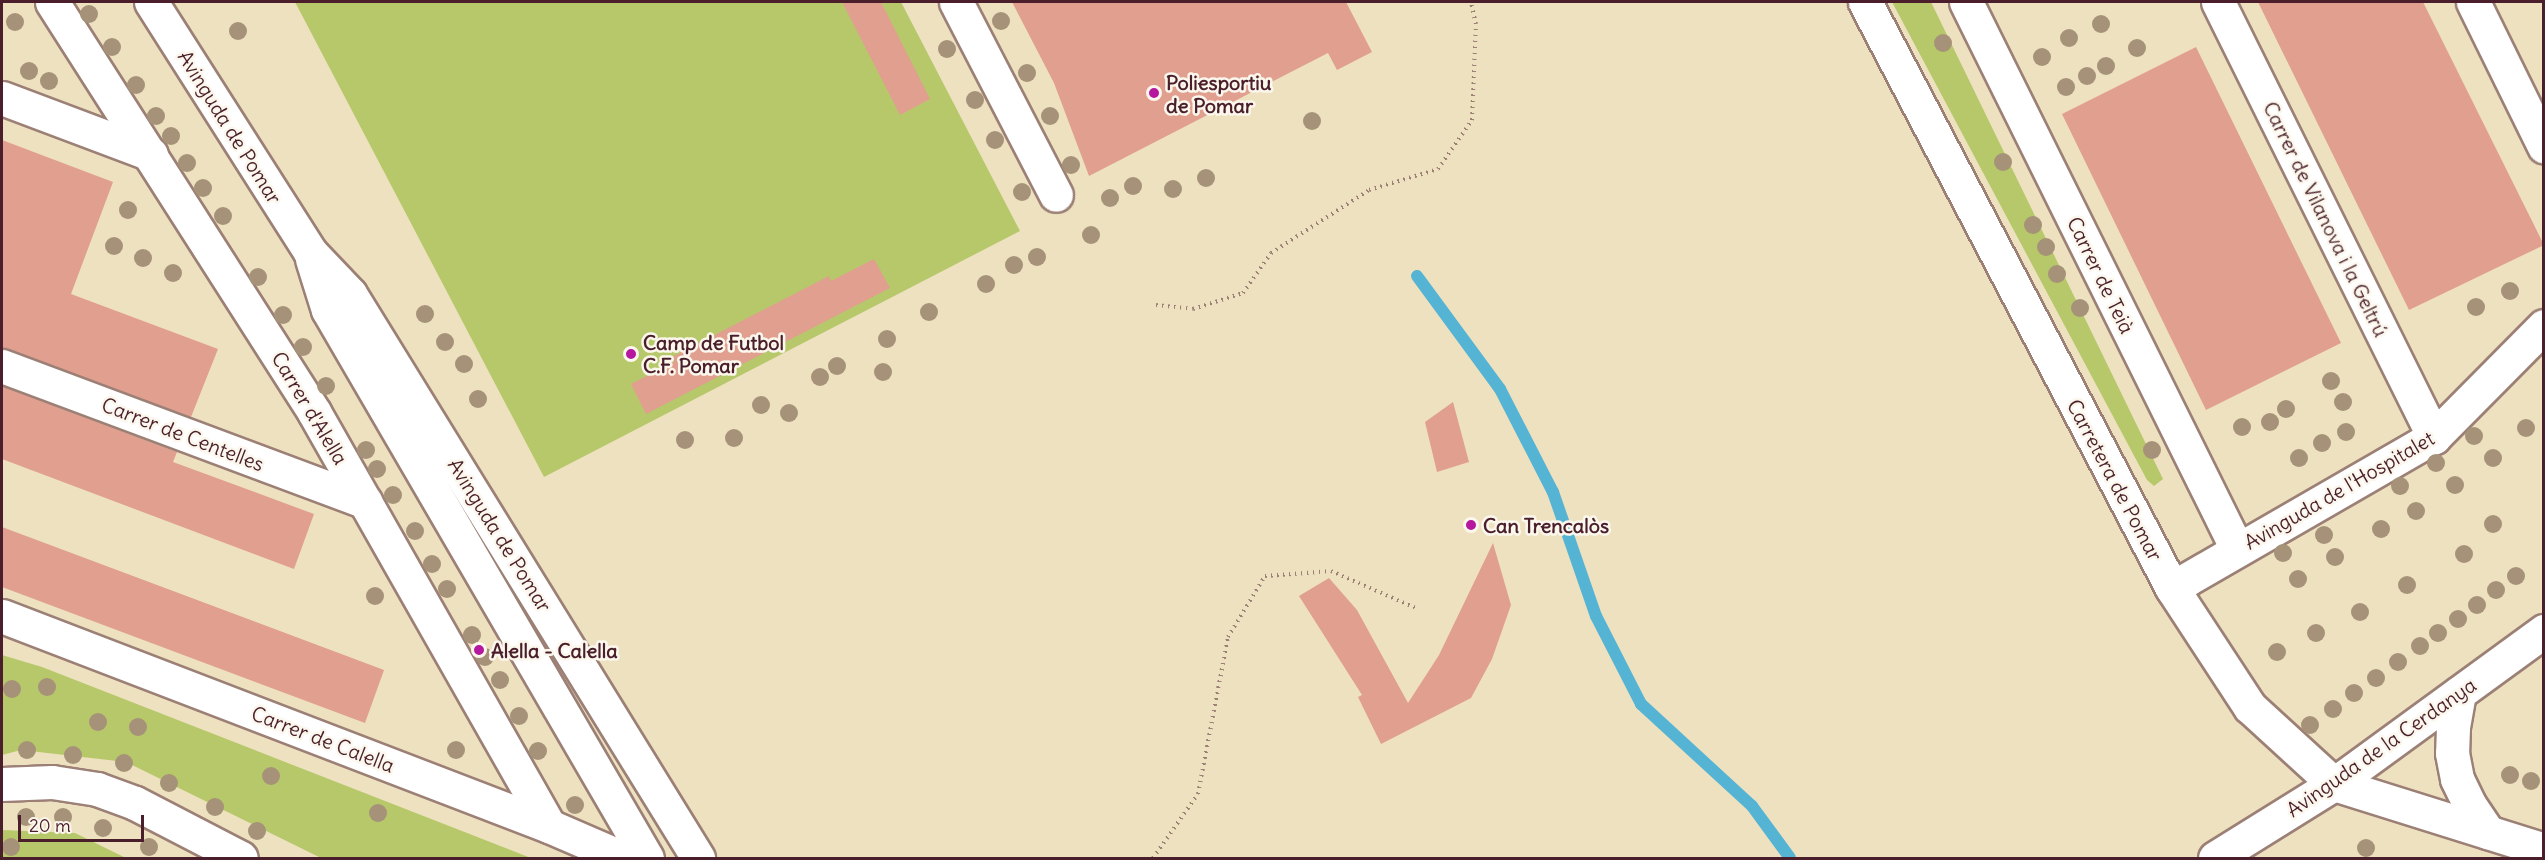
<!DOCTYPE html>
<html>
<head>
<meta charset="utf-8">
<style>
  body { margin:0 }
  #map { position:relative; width:2545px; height:860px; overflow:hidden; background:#eee1c0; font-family:Delius,sans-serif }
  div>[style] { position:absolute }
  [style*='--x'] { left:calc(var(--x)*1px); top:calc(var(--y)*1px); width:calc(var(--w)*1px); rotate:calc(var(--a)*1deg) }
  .green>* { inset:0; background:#b7c86b }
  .stream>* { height:12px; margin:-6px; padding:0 6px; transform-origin:6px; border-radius:6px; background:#55b4d3 }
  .building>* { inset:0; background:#e09f8f }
  .path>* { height:4px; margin-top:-2px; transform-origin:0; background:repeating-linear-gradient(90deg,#9c8076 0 1.5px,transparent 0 6px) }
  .roads { filter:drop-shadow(2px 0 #9c8076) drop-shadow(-2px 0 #9c8076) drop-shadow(0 2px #9c8076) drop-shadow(0 -2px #9c8076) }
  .minor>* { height:33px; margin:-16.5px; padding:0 16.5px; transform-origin:16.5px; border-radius:16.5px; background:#fff }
  .trees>* { width:18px; height:18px; margin:-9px; border-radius:50%; background:#a69278 }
  .dots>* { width:16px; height:16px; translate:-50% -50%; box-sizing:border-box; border:3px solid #fbf7ec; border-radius:50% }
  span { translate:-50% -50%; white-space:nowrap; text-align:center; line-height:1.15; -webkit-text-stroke:5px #fbf7ec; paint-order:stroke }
  .poi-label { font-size:20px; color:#4a1f2b; font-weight:700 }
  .left { translate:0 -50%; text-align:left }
  .street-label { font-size:20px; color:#4a1f2b }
  .frame { position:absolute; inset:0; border:3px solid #4a1f2b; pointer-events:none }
  .scale { position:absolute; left:18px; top:815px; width:126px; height:27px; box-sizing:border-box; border:3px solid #4a1f2b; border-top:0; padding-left:8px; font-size:18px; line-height:21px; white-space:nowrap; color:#4a1f2b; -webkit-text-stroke:4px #fbf7ec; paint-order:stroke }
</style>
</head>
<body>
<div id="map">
  <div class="green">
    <i style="clip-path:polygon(295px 2px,901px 2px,1020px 231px,544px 477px)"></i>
    <i style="clip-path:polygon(1892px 2px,1931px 2px,2163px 479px,2154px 486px,2147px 480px)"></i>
    <i style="clip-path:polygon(2px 655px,42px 667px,531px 858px,321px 858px,126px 762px,21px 750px,2px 755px)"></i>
    <i style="clip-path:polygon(2px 830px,75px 833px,126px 858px,2px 858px)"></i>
  </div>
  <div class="stream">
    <i style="--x:1417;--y:276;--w:140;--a:53.7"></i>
    <i style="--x:1500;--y:389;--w:116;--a:62.8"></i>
    <i style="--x:1553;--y:492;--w:131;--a:70.9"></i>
    <i style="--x:1596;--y:616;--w:99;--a:62.9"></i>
    <i style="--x:1641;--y:704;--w:151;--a:42.6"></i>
    <i style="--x:1752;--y:806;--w:64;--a:53.8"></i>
  </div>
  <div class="building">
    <i style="clip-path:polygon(842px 2px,881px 2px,930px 99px,900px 115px)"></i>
    <i style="clip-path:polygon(1012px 2px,1346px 2px,1372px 52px,1337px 70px,1328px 53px,1089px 176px,1054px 83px)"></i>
    <i style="clip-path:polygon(2258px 2px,2423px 2px,2544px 245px,2409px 310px)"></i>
    <i style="clip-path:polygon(2196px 47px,2341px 343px,2206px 410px,2062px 114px)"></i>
    <i style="clip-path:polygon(2px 140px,113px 182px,71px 294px,218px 349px,191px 417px,2px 348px)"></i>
    <i style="clip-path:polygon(874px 259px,890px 288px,646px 414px,631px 384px,674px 362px,672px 357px,757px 313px,829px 276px,831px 281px)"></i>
    <i style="clip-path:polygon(2px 386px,177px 452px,173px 462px,314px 514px,294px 569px,2px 459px)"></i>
    <i style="clip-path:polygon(1453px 402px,1469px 462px,1437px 472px,1425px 422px)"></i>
    <i style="clip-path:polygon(2px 527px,384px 670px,365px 723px,2px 587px)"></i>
    <i style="clip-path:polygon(1493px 543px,1511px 605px,1492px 659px,1471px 698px,1381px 744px,1358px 697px,1362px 695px,1299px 596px,1329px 578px,1357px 610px,1408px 703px,1439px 655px)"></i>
  </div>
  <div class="path">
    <i style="--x:1156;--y:305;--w:37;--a:6"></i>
    <i style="--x:1193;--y:309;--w:52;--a:-17.7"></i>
    <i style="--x:1243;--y:293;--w:49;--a:-55"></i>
    <i style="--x:1271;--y:253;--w:117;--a:-32.7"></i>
    <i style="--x:1369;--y:190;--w:72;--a:-16.9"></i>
    <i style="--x:1438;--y:169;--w:60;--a:-55.2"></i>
    <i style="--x:1472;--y:120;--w:96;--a:-87.6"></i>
    <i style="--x:1476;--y:24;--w:23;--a:-103"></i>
    <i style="--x:1153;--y:858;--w:78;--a:-54.9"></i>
    <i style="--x:1198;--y:794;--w:160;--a:-79.2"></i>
    <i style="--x:1228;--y:637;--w:71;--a:-58.8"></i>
    <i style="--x:1265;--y:576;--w:66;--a:-4.3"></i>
    <i style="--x:1331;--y:571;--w:95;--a:23.6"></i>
  </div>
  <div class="roads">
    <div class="minor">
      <i style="--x:52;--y:2;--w:487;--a:57.4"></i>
      <i style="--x:314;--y:412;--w:476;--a:60.4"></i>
      <i style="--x:151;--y:2;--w:296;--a:57.5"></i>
      <i style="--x:310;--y:252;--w:58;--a:46.4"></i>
      <i style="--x:350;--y:294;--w:663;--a:58.32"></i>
      <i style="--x:956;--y:2;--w:217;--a:62.6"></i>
      <i style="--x:1865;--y:2;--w:662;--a:62.35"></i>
      <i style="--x:2172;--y:588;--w:142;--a:56.8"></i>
      <i style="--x:2250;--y:707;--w:114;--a:42.5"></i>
      <i style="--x:2334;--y:784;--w:220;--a:17.4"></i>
      <i style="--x:1966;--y:2;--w:610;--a:63.64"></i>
      <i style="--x:2218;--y:2;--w:486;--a:63.6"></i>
      <i style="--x:2473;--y:2;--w:161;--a:63.8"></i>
      <i style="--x:2;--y:98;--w:159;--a:20.6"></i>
      <i style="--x:312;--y:259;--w:53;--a:72.6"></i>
      <i style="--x:328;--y:310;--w:634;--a:59.8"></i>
      <i style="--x:2;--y:366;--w:388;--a:20.5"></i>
      <i style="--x:2172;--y:588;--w:302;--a:-30"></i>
      <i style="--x:2434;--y:437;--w:156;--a:-45.3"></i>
      <i style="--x:2;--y:616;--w:586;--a:21"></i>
      <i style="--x:549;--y:826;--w:71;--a:23.3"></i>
      <i style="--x:614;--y:854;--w:32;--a:5"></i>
      <i style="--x:2459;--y:693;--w:35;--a:100"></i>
      <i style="--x:2453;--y:727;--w:26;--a:92"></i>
      <i style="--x:2452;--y:753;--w:26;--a:79"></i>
      <i style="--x:2457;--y:779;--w:28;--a:64"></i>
      <i style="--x:2469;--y:804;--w:34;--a:56"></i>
      <i style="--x:2;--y:784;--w:50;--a:-2.3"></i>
      <i style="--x:52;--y:782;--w:46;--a:8.8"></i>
      <i style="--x:97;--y:789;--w:40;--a:20.2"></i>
      <i style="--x:135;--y:803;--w:119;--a:27.4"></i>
      <i style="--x:2215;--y:858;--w:140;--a:-31.9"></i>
      <i style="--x:2334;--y:784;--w:260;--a:-36.1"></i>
    </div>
  </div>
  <div class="trees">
    <i style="left:89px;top:14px"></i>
    <i style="left:1001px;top:21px"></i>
    <i style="left:15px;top:22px"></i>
    <i style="left:2101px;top:24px"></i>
    <i style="left:238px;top:31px"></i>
    <i style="left:2069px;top:38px"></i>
    <i style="left:1943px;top:43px"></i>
    <i style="left:112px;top:47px"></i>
    <i style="left:2137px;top:48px"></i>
    <i style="left:947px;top:49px"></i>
    <i style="left:2042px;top:57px"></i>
    <i style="left:2106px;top:66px"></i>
    <i style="left:29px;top:71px"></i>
    <i style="left:1027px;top:73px"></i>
    <i style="left:2087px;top:76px"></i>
    <i style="left:49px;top:81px"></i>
    <i style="left:136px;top:85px"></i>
    <i style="left:2066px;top:87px"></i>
    <i style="left:975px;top:100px"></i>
    <i style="left:156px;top:116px"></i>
    <i style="left:1050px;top:116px"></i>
    <i style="left:1312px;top:121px"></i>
    <i style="left:171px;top:136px"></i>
    <i style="left:995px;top:140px"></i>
    <i style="left:2003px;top:162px"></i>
    <i style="left:187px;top:163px"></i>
    <i style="left:1071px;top:165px"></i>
    <i style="left:1206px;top:178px"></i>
    <i style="left:1133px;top:186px"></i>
    <i style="left:203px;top:188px"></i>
    <i style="left:1173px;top:189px"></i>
    <i style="left:1022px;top:192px"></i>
    <i style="left:1110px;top:198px"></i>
    <i style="left:128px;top:210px"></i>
    <i style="left:223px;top:216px"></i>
    <i style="left:2033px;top:225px"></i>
    <i style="left:1091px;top:235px"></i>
    <i style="left:114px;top:246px"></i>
    <i style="left:2046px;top:247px"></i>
    <i style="left:1037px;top:257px"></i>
    <i style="left:143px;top:258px"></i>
    <i style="left:1014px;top:265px"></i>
    <i style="left:173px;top:273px"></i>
    <i style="left:2057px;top:274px"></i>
    <i style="left:258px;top:277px"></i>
    <i style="left:986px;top:284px"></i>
    <i style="left:2510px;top:291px"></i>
    <i style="left:2476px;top:307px"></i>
    <i style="left:2080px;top:308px"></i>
    <i style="left:929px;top:312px"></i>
    <i style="left:425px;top:314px"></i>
    <i style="left:283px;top:315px"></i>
    <i style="left:887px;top:339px"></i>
    <i style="left:445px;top:342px"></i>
    <i style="left:303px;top:347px"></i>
    <i style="left:464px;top:364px"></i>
    <i style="left:837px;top:366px"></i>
    <i style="left:883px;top:372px"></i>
    <i style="left:820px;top:377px"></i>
    <i style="left:2331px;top:381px"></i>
    <i style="left:326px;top:386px"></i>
    <i style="left:478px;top:399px"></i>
    <i style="left:2343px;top:402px"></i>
    <i style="left:761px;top:405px"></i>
    <i style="left:2286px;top:409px"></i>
    <i style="left:789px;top:413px"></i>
    <i style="left:2270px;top:422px"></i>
    <i style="left:2242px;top:427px"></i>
    <i style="left:2526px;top:428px"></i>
    <i style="left:2346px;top:432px"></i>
    <i style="left:2474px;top:436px"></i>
    <i style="left:734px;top:438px"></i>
    <i style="left:685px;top:440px"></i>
    <i style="left:2322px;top:443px"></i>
    <i style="left:366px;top:450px"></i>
    <i style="left:2152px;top:450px"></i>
    <i style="left:2299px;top:458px"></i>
    <i style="left:2493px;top:458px"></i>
    <i style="left:2436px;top:463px"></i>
    <i style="left:377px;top:469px"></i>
    <i style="left:2455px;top:485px"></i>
    <i style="left:2400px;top:486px"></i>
    <i style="left:393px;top:495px"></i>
    <i style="left:2416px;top:511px"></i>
    <i style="left:2493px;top:524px"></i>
    <i style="left:2381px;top:529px"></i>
    <i style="left:415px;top:531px"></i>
    <i style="left:2324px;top:535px"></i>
    <i style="left:2283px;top:553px"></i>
    <i style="left:2464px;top:554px"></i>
    <i style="left:2335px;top:557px"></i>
    <i style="left:432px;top:564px"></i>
    <i style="left:2516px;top:576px"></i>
    <i style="left:2298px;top:579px"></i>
    <i style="left:2407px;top:585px"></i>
    <i style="left:447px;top:589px"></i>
    <i style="left:2496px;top:590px"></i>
    <i style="left:375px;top:596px"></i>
    <i style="left:2477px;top:605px"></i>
    <i style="left:2360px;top:612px"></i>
    <i style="left:2458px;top:619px"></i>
    <i style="left:2316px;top:633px"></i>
    <i style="left:2438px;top:633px"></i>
    <i style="left:472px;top:635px"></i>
    <i style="left:2420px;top:646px"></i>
    <i style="left:2277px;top:652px"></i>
    <i style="left:485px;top:657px"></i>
    <i style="left:2398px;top:662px"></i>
    <i style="left:2376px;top:678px"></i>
    <i style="left:500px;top:680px"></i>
    <i style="left:47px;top:687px"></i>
    <i style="left:12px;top:689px"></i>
    <i style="left:2354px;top:693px"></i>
    <i style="left:2333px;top:709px"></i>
    <i style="left:519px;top:716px"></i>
    <i style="left:98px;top:722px"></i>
    <i style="left:2310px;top:725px"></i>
    <i style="left:138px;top:727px"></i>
    <i style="left:27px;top:750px"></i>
    <i style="left:456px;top:750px"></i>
    <i style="left:538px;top:751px"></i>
    <i style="left:73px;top:755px"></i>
    <i style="left:124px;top:763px"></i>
    <i style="left:2510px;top:775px"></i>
    <i style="left:271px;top:776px"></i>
    <i style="left:2531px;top:781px"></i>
    <i style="left:169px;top:783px"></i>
    <i style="left:575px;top:805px"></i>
    <i style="left:215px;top:807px"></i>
    <i style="left:378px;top:813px"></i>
    <i style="left:26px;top:817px"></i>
    <i style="left:63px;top:817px"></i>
    <i style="left:103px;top:828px"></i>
    <i style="left:257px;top:831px"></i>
    <i style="left:11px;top:847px"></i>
    <i style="left:149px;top:847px"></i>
    <i style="left:2366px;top:848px"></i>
  </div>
  <div class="dots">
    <i style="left:1154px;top:93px;background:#b5179e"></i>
    <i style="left:631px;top:354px;background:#b5179e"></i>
    <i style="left:1471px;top:525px;background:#b5179e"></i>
    <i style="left:479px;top:650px;background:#b5179e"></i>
  </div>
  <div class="poi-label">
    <span class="left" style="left:1166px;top:94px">Poliesportiu<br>de Pomar</span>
    <span class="left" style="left:643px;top:354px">Camp de Futbol<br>C.F. Pomar</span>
    <span class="left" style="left:1483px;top:525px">Can Trencalòs</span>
    <span class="left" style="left:491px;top:650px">Alella - Calella</span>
  </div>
  <div class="street-label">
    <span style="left:230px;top:127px;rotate:58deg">Avinguda de Pomar</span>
    <span style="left:2326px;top:219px;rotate:64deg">Carrer de Vilanova i la Geltrú</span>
    <span style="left:2101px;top:275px;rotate:64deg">Carrer de Teià</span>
    <span style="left:310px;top:408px;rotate:59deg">Carrer d'Alella</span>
    <span style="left:183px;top:434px;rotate:21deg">Carrer de Centelles</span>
    <span style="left:2115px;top:480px;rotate:62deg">Carretera de Pomar</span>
    <span style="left:2339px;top:490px;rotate:-30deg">Avinguda de l'Hospitalet</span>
    <span style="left:500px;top:535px;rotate:58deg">Avinguda de Pomar</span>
    <span style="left:323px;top:739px;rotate:21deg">Carrer de Calella</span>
    <span style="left:2381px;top:747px;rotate:-35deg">Avinguda de la Cerdanya</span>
  </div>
  <div class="frame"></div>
  <div class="scale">20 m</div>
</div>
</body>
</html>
